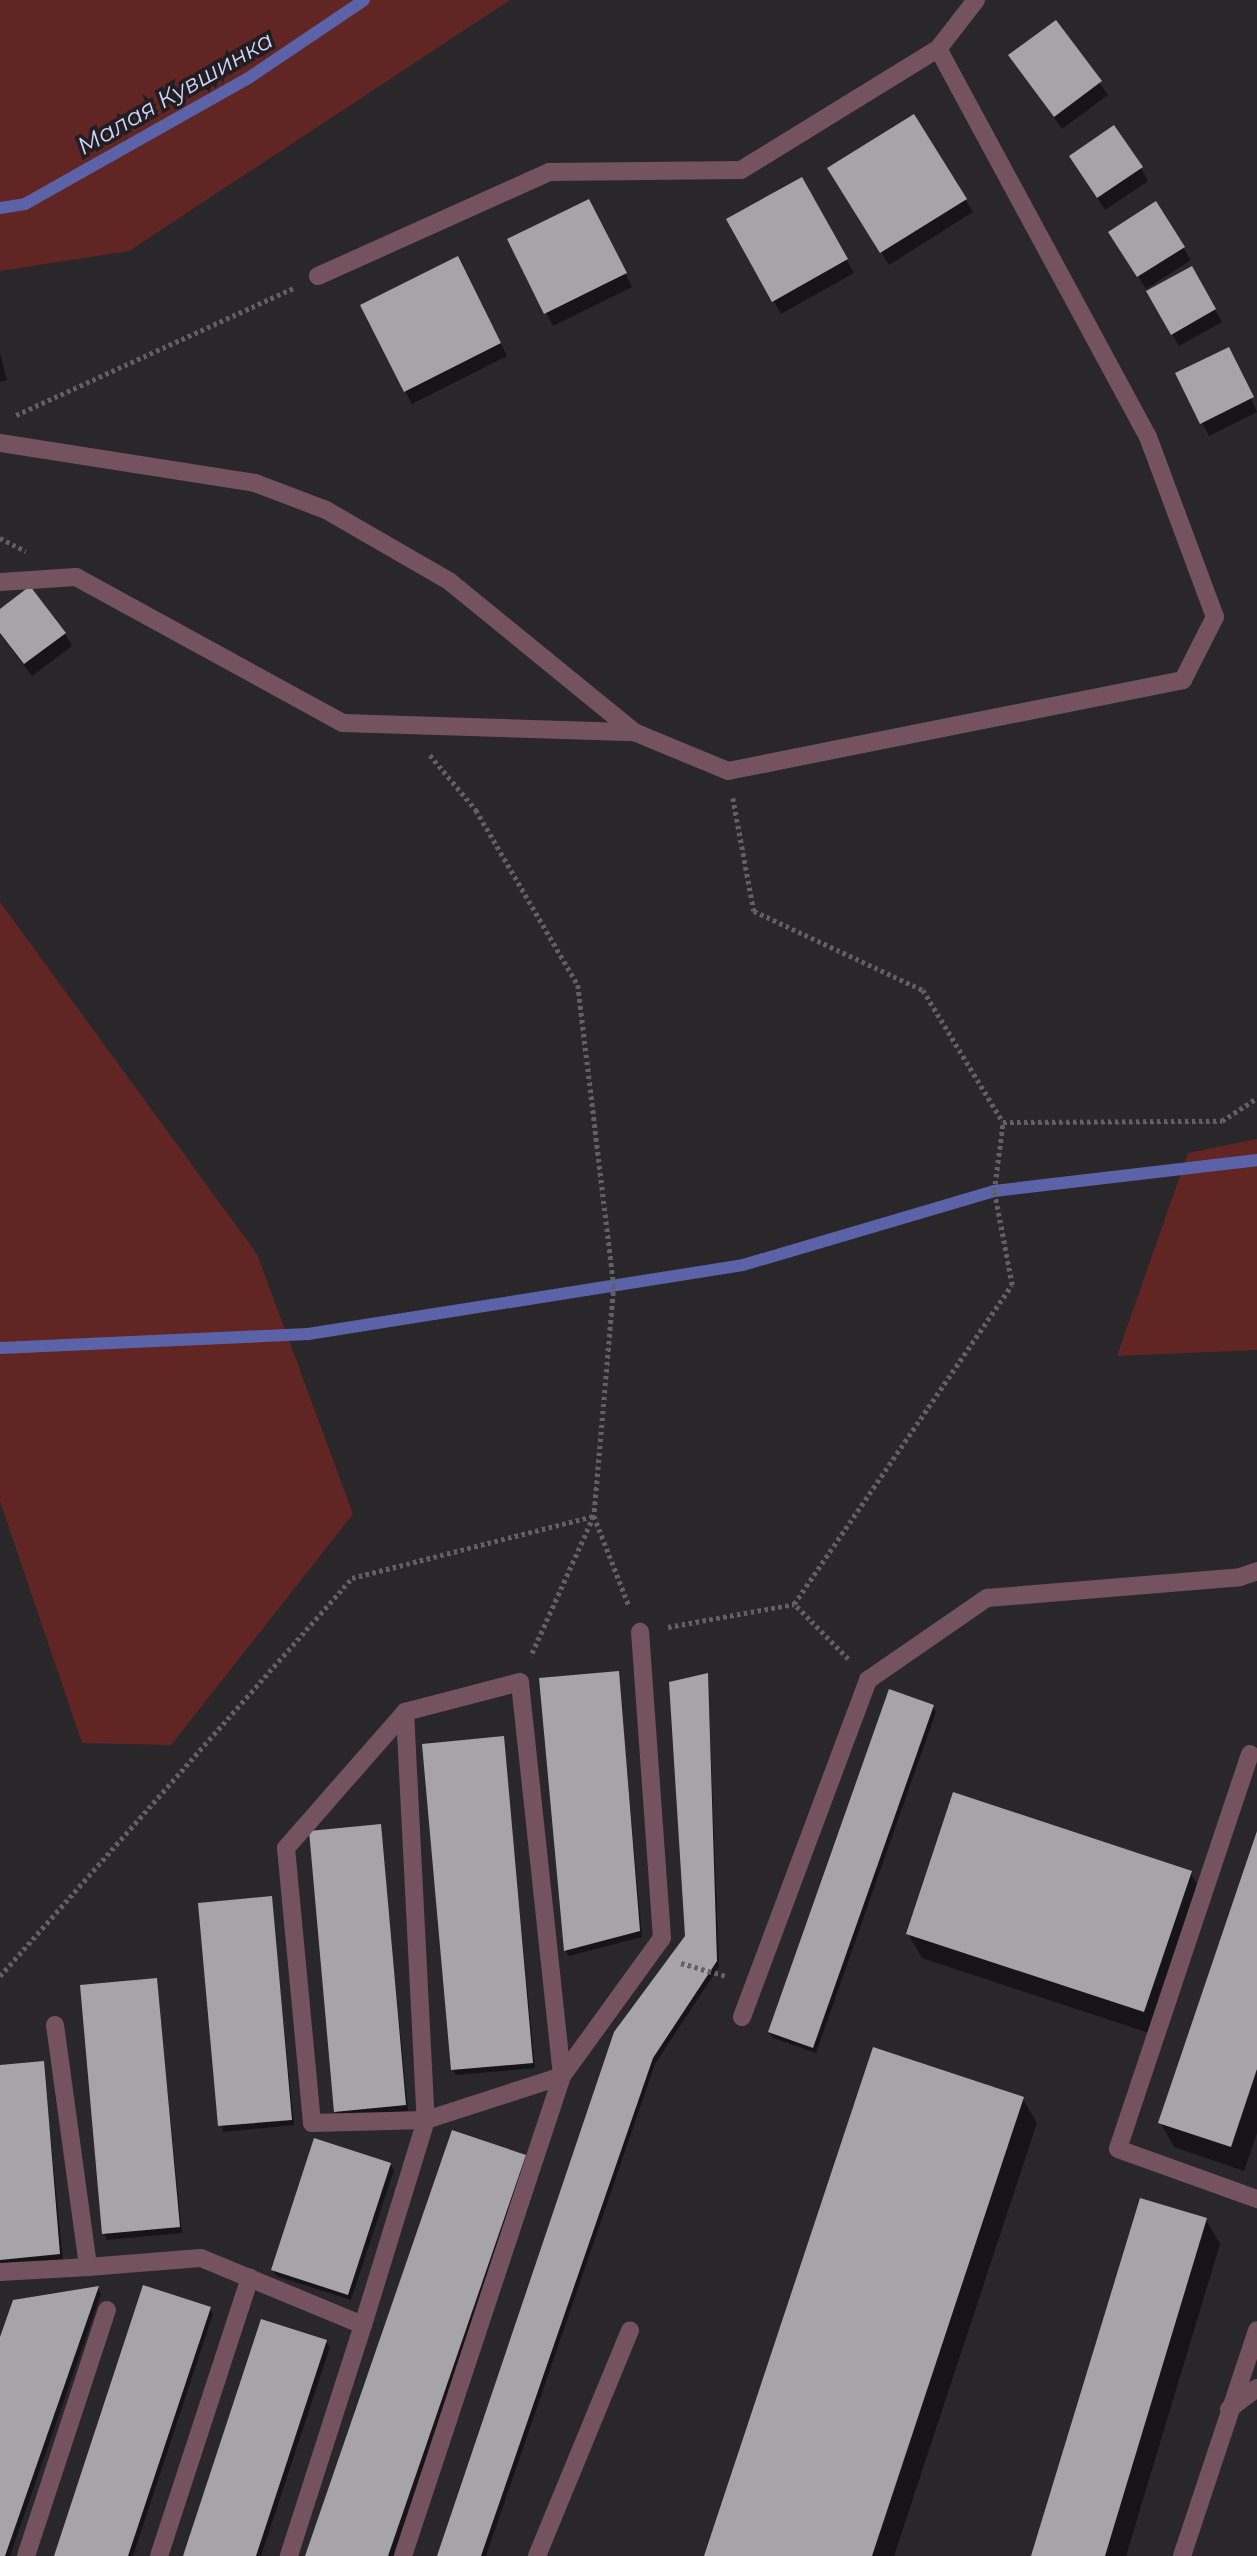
<!DOCTYPE html>
<html>
<head>
<meta charset="utf-8">
<style>
  body { margin:0 }
  #map { position:relative; width:1257px; height:2556px; overflow:hidden; background:#2a272a; font-family:Montserrat,sans-serif }
  div>[style] { position:absolute }
  [style*='--x'] { left:calc(var(--x)*1px); top:calc(var(--y)*1px); width:calc(var(--w)*1px); rotate:calc(var(--a)*1deg) }
  .green>* { inset:0; background:#612624 }
  .shadow>* { inset:0; background:#0007 }
  .stream>* { height:12px; margin:-6px; padding:0 6px; transform-origin:6px; border-radius:6px; background:#5c62a8 }
  .building>* { inset:0; background:#a6a4a9 }
  .path>* { height:4.5px; margin-top:-2.25px; transform-origin:0; background:repeating-linear-gradient(90deg,#626062 0 3.5px,transparent 0 7px) }
  .service>* { height:18px; margin:-9px; padding:0 9px; transform-origin:9px; border-radius:9px; background:#75535e }
  .minor>* { height:18px; margin:-9px; padding:0 9px; transform-origin:9px; border-radius:9px; background:#75535e }
  span { translate:-50% -50%; white-space:nowrap; text-align:center; line-height:1.15; -webkit-text-stroke:7px #211d20; paint-order:stroke }
  .water-label { font-size:24px; color:#ced5fd; font-style:italic }
</style>
</head>
<body>
<div id="map">
  <div class="green">
    <i style="clip-path:polygon(0 0,510px 0,129px 251px,0 271px)"></i>
    <i style="clip-path:polygon(0 902px,257px 1254px,353px 1514px,171px 1745px,82px 1743px,0 1501px)"></i>
    <i style="clip-path:polygon(1257px 1139px,1257px 1350px,1117px 1356px,1188px 1153px)"></i>
  </div>
  <div class="shadow">
    <i style="clip-path:polygon(1056px 22px,1108px 95px,1062px 129px,1010px 56px)"></i>
    <i style="clip-path:polygon(1141px 168px,1148px 181px,1105px 210px,1078px 169px)"></i>
    <i style="clip-path:polygon(802px 179px,854px 273px,781px 314px,729px 220px)"></i>
    <i style="clip-path:polygon(837px 181px,965px 199px,973px 212px,889px 265px)"></i>
    <i style="clip-path:polygon(1155px 203px,1191px 260px,1146px 289px,1118px 245px)"></i>
    <i style="clip-path:polygon(596px 214px,632px 287px,553px 326px,509px 240px)"></i>
    <i style="clip-path:polygon(1191px 268px,1222px 322px,1179px 346px,1148px 292px)"></i>
    <i style="clip-path:polygon(464px 271px,507px 356px,412px 404px,405px 391px)"></i>
    <i style="clip-path:polygon(0 353px,7px 380px,0 382px)"></i>
    <i style="clip-path:polygon(1235px 361px,1257px 412px,1209px 436px,1177px 374px)"></i>
    <i style="clip-path:polygon(0 611px,65px 634px,72px 646px,32px 676px,0 634px)"></i>
    <i style="clip-path:polygon(618px 1673px,642px 1937px,569px 1956px,565px 1950px)"></i>
    <i style="clip-path:polygon(708px 1675px,719px 1967px,655px 2064px,486px 2556px,438px 2556px,687px 1937px)"></i>
    <i style="clip-path:polygon(933px 1706px,936px 1712px,816px 2053px,773px 2038px,769px 2032px)"></i>
    <i style="clip-path:polygon(503px 1738px,535px 2068px,456px 2075px,453px 2070px)"></i>
    <i style="clip-path:polygon(380px 1826px,408px 2111px,339px 2117px,335px 2111px)"></i>
    <i style="clip-path:polygon(1257px 1835px,1257px 2133px,1244px 2171px,1174px 2147px,1160px 2122px)"></i>
    <i style="clip-path:polygon(1190px 1872px,1205px 1897px,1158px 2036px,922px 1958px,908px 1934px)"></i>
    <i style="clip-path:polygon(271px 1898px,294px 2125px,223px 2132px,200px 1904px)"></i>
    <i style="clip-path:polygon(156px 1980px,182px 2233px,107px 2240px,104px 2234px)"></i>
    <i style="clip-path:polygon(43px 2063px,63px 2260px,0 2266px,0 2067px)"></i>
    <i style="clip-path:polygon(1023px 2099px,1037px 2123px,894px 2556px,706px 2556px)"></i>
    <i style="clip-path:polygon(525px 2156px,528px 2162px,393px 2556px,307px 2556px)"></i>
    <i style="clip-path:polygon(390px 2164px,394px 2170px,351px 2300px,276px 2276px,273px 2270px)"></i>
    <i style="clip-path:polygon(1206px 2220px,1220px 2244px,1126px 2556px,1033px 2556px)"></i>
    <i style="clip-path:polygon(98px 2288px,101px 2294px,10px 2556px,0 2556px,0 2342px)"></i>
    <i style="clip-path:polygon(209px 2308px,213px 2314px,133px 2556px,56px 2556px)"></i>
    <i style="clip-path:polygon(326px 2342px,330px 2347px,261px 2556px,185px 2556px)"></i>
  </div>
  <div class="stream">
    <i style="--x:0;--y:208;--w:25;--a:-9"></i>
    <i style="--x:25;--y:204;--w:255;--a:-29.4"></i>
    <i style="--x:247;--y:79;--w:141;--a:-34"></i>
    <i style="--x:0;--y:1348;--w:308;--a:-2.6"></i>
    <i style="--x:308;--y:1334;--w:440;--a:-9"></i>
    <i style="--x:743;--y:1265;--w:262;--a:-16.4"></i>
    <i style="--x:994;--y:1191;--w:265;--a:-6.7"></i>
  </div>
  <div class="building">
    <i style="clip-path:polygon(1056px 20px,1102px 81px,1054px 117px,1008px 55px)"></i>
    <i style="clip-path:polygon(914px 114px,967px 199px,880px 253px,827px 168px)"></i>
    <i style="clip-path:polygon(1114px 125px,1143px 167px,1097px 198px,1069px 156px)"></i>
    <i style="clip-path:polygon(802px 177px,848px 259px,772px 302px,726px 219px)"></i>
    <i style="clip-path:polygon(589px 199px,627px 273px,544px 314px,507px 239px)"></i>
    <i style="clip-path:polygon(1156px 201px,1185px 247px,1137px 277px,1108px 232px)"></i>
    <i style="clip-path:polygon(458px 256px,501px 343px,404px 392px,360px 305px)"></i>
    <i style="clip-path:polygon(1192px 266px,1216px 309px,1171px 335px,1146px 291px)"></i>
    <i style="clip-path:polygon(1229px 347px,1254px 397px,1200px 424px,1175px 373px)"></i>
    <i style="clip-path:polygon(30px 586px,66px 633px,24px 664px,0 633px,0 609px)"></i>
    <i style="clip-path:polygon(619px 1671px,640px 1931px,564px 1951px,539px 1678px)"></i>
    <i style="clip-path:polygon(708px 1673px,717px 1961px,653px 2058px,481px 2556px,437px 2556px,614px 2032px,685px 1936px,669px 1682px)"></i>
    <i style="clip-path:polygon(889px 1689px,934px 1705px,813px 2048px,768px 2032px)"></i>
    <i style="clip-path:polygon(504px 1736px,533px 2063px,451px 2070px,422px 1744px)"></i>
    <i style="clip-path:polygon(953px 1792px,1192px 1871px,1144px 2012px,906px 1934px)"></i>
    <i style="clip-path:polygon(381px 1824px,406px 2105px,334px 2112px,309px 1831px)"></i>
    <i style="clip-path:polygon(1257px 1831px,1257px 2069px,1231px 2147px,1158px 2123px)"></i>
    <i style="clip-path:polygon(272px 1896px,292px 2120px,218px 2126px,198px 1903px)"></i>
    <i style="clip-path:polygon(157px 1978px,180px 2227px,102px 2234px,80px 1985px)"></i>
    <i style="clip-path:polygon(873px 2047px,1024px 2097px,872px 2556px,704px 2556px)"></i>
    <i style="clip-path:polygon(44px 2061px,60px 2254px,0 2260px,0 2065px)"></i>
    <i style="clip-path:polygon(452px 2130px,526px 2155px,388px 2556px,305px 2556px)"></i>
    <i style="clip-path:polygon(314px 2138px,391px 2163px,348px 2295px,271px 2270px)"></i>
    <i style="clip-path:polygon(1140px 2198px,1207px 2218px,1105px 2556px,1031px 2556px)"></i>
    <i style="clip-path:polygon(143px 2285px,211px 2307px,128px 2556px,54px 2556px)"></i>
    <i style="clip-path:polygon(99px 2286px,5px 2556px,0 2556px,0 2337px,13px 2300px)"></i>
    <i style="clip-path:polygon(261px 2319px,327px 2340px,256px 2556px,183px 2556px)"></i>
  </div>
  <div class="path">
    <i style="--x:16;--y:415;--w:307;--a:-24.6"></i>
    <i style="--x:0;--y:538;--w:29;--a:27"></i>
    <i style="--x:430;--y:755;--w:72;--a:50.1"></i>
    <i style="--x:476;--y:810;--w:203;--a:59.8"></i>
    <i style="--x:578;--y:985;--w:302;--a:83.2"></i>
    <i style="--x:614;--y:1285;--w:232;--a:94.9"></i>
    <i style="--x:594;--y:1516;--w:154;--a:114.2"></i>
    <i style="--x:733;--y:798;--w:115;--a:79.5"></i>
    <i style="--x:754;--y:911;--w:187;--a:25.1"></i>
    <i style="--x:923;--y:990;--w:154;--a:58.8"></i>
    <i style="--x:1003;--y:1122;--w:219;--a:-0.3"></i>
    <i style="--x:1222;--y:1121;--w:42;--a:-33.3"></i>
    <i style="--x:668;--y:1627;--w:128;--a:-10.3"></i>
    <i style="--x:848;--y:1659;--w:77;--a:-134.5"></i>
    <i style="--x:794;--y:1604;--w:386;--a:-55.7"></i>
    <i style="--x:1012;--y:1285;--w:96;--a:-100.8"></i>
    <i style="--x:994;--y:1191;--w:70;--a:-82.6"></i>
    <i style="--x:681;--y:1963;--w:47;--a:16.1"></i>
    <i style="--x:0;--y:1976;--w:531;--a:-48.51"></i>
    <i style="--x:352;--y:1578;--w:250;--a:-14.4"></i>
    <i style="--x:594;--y:1516;--w:97;--a:68.7"></i>
  </div>
  <div class="service">
    <i style="--x:0;--y:582;--w:76;--a:-3.8"></i>
    <i style="--x:76;--y:577;--w:304;--a:28.7"></i>
    <i style="--x:343;--y:723;--w:291;--a:1.8"></i>
    <i style="--x:1250;--y:1754;--w:416;--a:108.5"></i>
    <i style="--x:1118;--y:2149;--w:148;--a:19.8"></i>
    <i style="--x:742;--y:2017;--w:360;--a:-69.5"></i>
    <i style="--x:868;--y:1680;--w:145;--a:-34.6"></i>
    <i style="--x:987;--y:1598;--w:254;--a:-4.7"></i>
    <i style="--x:1240;--y:1577;--w:18;--a:-19"></i>
    <i style="--x:55;--y:2025;--w:244;--a:82.2"></i>
    <i style="--x:88;--y:2267;--w:113;--a:-4.6"></i>
    <i style="--x:201;--y:2258;--w:175;--a:22.5"></i>
    <i style="--x:363;--y:2325;--w:243;--a:107.8"></i>
    <i style="--x:0;--y:2272;--w:88;--a:-3.3"></i>
    <i style="--x:363;--y:2325;--w:214;--a:-72.9"></i>
    <i style="--x:426;--y:2120;--w:114;--a:178.5"></i>
    <i style="--x:312;--y:2123;--w:276;--a:-95.4"></i>
    <i style="--x:286;--y:1848;--w:181;--a:-48.8"></i>
    <i style="--x:1229;--y:2409;--w:35;--a:-37"></i>
    <i style="--x:26;--y:2556;--w:259;--a:-71.8"></i>
    <i style="--x:159;--y:2556;--w:293;--a:-71.9"></i>
    <i style="--x:403;--y:2556;--w:506;--a:-71.67"></i>
    <i style="--x:562;--y:2076;--w:396;--a:-96.1"></i>
    <i style="--x:520;--y:1682;--w:119;--a:165.4"></i>
    <i style="--x:405;--y:1712;--w:409;--a:87.1"></i>
    <i style="--x:426;--y:2120;--w:143;--a:-17.9"></i>
    <i style="--x:562;--y:2076;--w:170;--a:-54.1"></i>
    <i style="--x:662;--y:1938;--w:307;--a:-94.1"></i>
    <i style="--x:537;--y:2556;--w:244;--a:-67.6"></i>
    <i style="--x:1182;--y:2556;--w:238;--a:-71.6"></i>
  </div>
  <div class="minor">
    <i style="--x:318;--y:276;--w:253;--a:-24.2"></i>
    <i style="--x:549;--y:172;--w:192;--a:-0.6"></i>
    <i style="--x:741;--y:170;--w:231;--a:-31.6"></i>
    <i style="--x:938;--y:49;--w:62;--a:-52.2"></i>
    <i style="--x:0;--y:443;--w:258;--a:8.9"></i>
    <i style="--x:255;--y:483;--w:76;--a:20.8"></i>
    <i style="--x:326;--y:510;--w:142;--a:30"></i>
    <i style="--x:449;--y:581;--w:239;--a:39.2"></i>
    <i style="--x:634;--y:732;--w:102;--a:22.5"></i>
    <i style="--x:728;--y:771;--w:464;--a:-11.3"></i>
    <i style="--x:1183;--y:680;--w:71;--a:-63.1"></i>
    <i style="--x:1215;--y:617;--w:192;--a:-110.4"></i>
    <i style="--x:1148;--y:437;--w:441;--a:-118.4"></i>
  </div>
  <div class="water-label">
    <span style="left:175px;top:93px;rotate:-30deg">Малая Кувшинка</span>
  </div>
</div>
</body>
</html>
